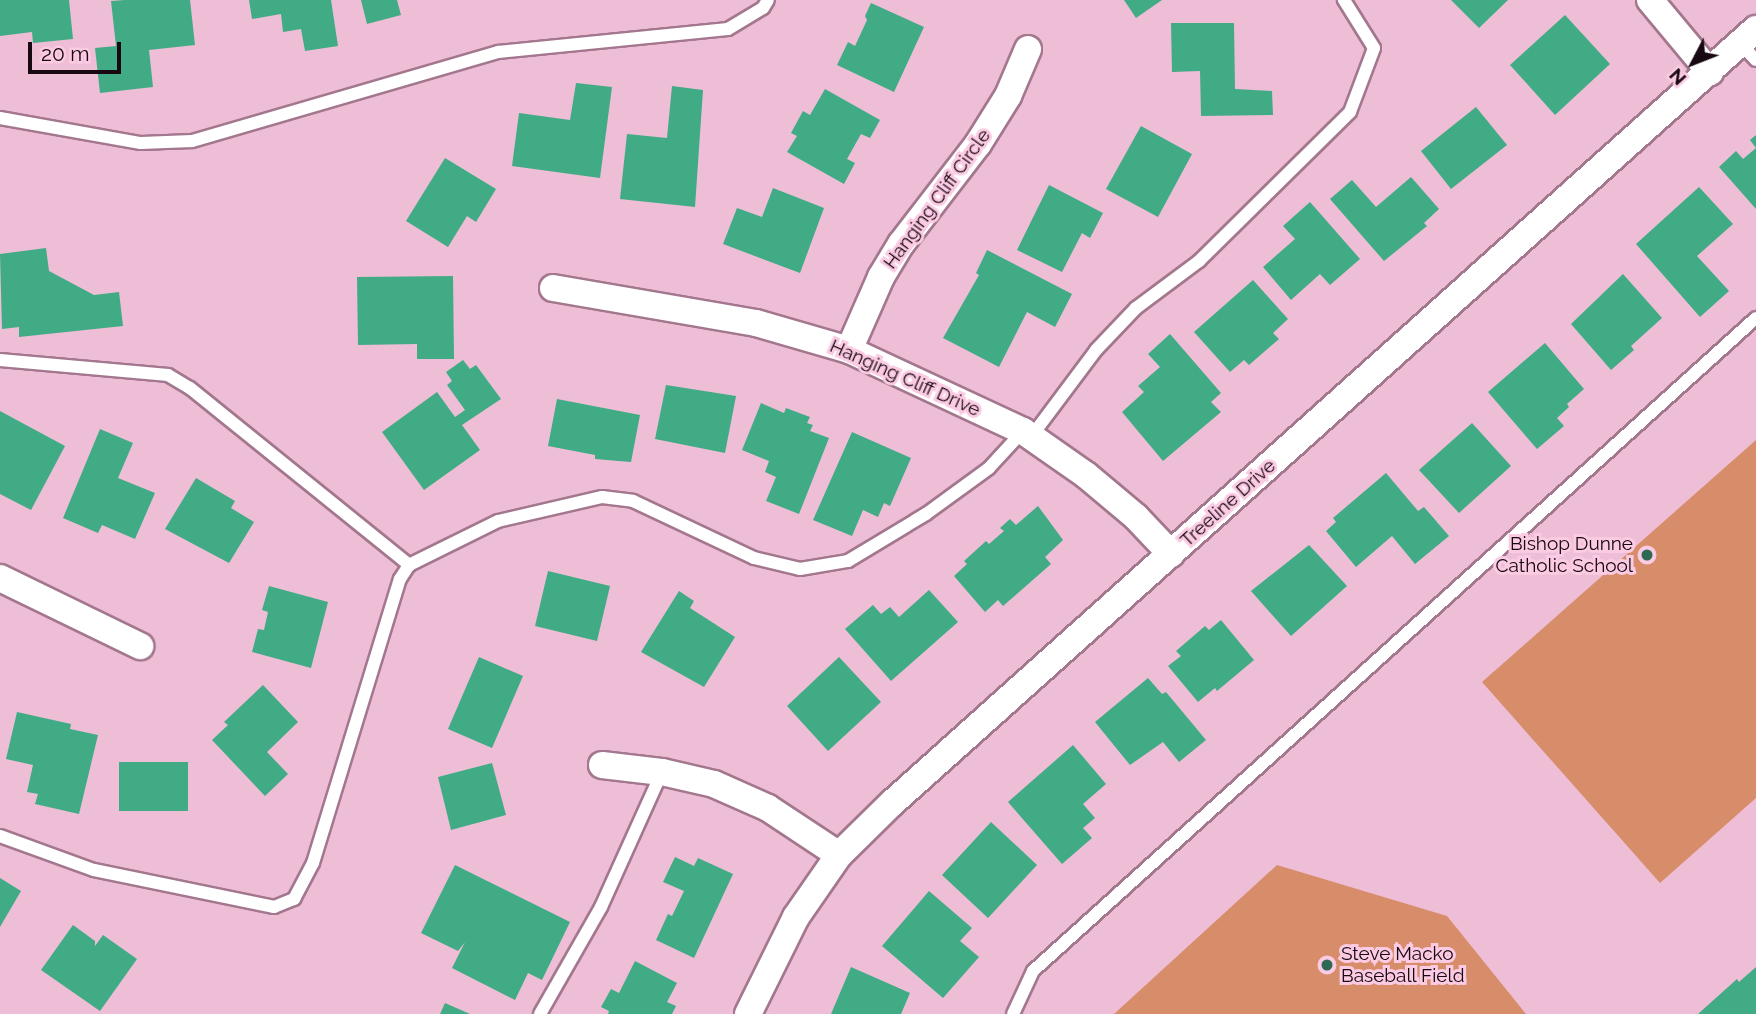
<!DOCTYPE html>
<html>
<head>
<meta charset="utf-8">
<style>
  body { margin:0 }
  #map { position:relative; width:1756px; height:1014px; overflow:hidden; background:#eebdd6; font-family:Raleway,sans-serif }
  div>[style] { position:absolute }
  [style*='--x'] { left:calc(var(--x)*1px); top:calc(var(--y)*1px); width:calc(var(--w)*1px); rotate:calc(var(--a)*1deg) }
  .green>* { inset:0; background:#d78d6a }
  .building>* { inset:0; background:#41ab85 }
  .roads { filter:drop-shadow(2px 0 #a3778e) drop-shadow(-2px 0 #a3778e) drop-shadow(0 2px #a3778e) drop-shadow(0 -2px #a3778e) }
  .lane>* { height:12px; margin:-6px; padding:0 6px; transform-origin:6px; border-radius:6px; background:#fff }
  .street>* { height:26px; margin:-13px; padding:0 13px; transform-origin:13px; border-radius:13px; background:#fff }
  .dots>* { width:19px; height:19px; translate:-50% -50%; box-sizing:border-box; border:4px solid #fbcae3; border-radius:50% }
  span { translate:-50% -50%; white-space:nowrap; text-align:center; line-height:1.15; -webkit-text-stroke:6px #fbcae3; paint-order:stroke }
  .street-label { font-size:19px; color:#180811 }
  .poi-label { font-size:19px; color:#180811 }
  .right { translate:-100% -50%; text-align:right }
  .left { translate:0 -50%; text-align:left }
  .north { position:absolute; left:1658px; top:28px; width:70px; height:70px; -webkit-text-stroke:5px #fbcae3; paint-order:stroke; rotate:228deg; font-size:19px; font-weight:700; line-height:28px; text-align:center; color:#180811 }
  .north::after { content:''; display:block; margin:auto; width:24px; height:32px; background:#180811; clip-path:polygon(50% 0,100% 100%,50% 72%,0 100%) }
  .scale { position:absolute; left:28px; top:42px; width:93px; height:32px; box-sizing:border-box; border:4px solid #180811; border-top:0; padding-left:9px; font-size:21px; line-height:24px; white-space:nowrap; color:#180811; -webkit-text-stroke:5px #fbcae3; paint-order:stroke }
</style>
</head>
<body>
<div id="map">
  <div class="green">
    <i style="clip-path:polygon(1756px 440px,1756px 798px,1660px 883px,1482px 682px)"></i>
    <i style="clip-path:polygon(1277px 865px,1447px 916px,1526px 1014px,1114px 1014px)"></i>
  </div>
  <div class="building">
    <i style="clip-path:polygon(0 0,69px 0,73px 39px,33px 43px,32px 32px,0 36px)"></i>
    <i style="clip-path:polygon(125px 0,190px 0,195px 45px,149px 50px,153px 87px,100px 93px,95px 48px,116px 46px,111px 1px)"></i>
    <i style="clip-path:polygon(249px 0,331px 0,338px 46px,305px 51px,301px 29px,283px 32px,281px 14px,252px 19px)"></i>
    <i style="clip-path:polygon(361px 0,397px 0,401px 15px,367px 24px)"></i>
    <i style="clip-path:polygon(1124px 0,1162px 0,1136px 18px)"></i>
    <i style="clip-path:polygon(1451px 0,1508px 0,1479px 28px)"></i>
    <i style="clip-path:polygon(871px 3px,924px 27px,894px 92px,837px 65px,848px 42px,855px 46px,867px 20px,865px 16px)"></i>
    <i style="clip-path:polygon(1565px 15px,1610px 64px,1555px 115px,1510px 65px)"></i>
    <i style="clip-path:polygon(1171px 23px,1234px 23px,1235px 89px,1272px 91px,1273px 115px,1201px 116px,1200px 71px,1172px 72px)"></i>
    <i style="clip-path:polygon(576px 83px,612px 87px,600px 178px,512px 166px,519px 113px,570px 120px)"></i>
    <i style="clip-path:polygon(672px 86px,703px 90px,695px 207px,620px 199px,627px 134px,667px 138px)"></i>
    <i style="clip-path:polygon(825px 89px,880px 120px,870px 138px,861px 134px,847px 159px,855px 163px,844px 184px,787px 152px,797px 136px,791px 133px,803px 111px,810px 115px)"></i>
    <i style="clip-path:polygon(1476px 107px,1507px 145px,1451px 189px,1421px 151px)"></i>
    <i style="clip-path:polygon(1141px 126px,1192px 154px,1158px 217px,1106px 189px)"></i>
    <i style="clip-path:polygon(1756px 135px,1756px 209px,1719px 167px,1736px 151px,1743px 159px,1756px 148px,1750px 140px)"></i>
    <i style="clip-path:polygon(445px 158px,496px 189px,476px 222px,467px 216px,448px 247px,406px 221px)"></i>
    <i style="clip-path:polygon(1411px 177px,1439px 209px,1424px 223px,1427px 226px,1384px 261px,1330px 199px,1352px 180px,1376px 207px)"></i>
    <i style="clip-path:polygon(1049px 185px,1103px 213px,1090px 238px,1082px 233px,1062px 272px,1017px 250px)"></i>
    <i style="clip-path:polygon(1699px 187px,1733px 224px,1697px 256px,1729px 291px,1700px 317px,1636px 244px)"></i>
    <i style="clip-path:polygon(773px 188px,824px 208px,800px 273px,723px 244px,737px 208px,762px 217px)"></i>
    <i style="clip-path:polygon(1310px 202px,1360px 259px,1330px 285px,1320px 274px,1291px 300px,1263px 267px,1295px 239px,1283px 226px)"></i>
    <i style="clip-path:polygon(46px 248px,49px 271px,94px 295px,119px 292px,123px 326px,19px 337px,19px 327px,2px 329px,0 254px)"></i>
    <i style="clip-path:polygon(987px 250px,1072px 294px,1055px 327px,1027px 312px,999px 367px,943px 338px,979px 275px,976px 273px)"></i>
    <i style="clip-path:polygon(1623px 274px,1662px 318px,1631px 346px,1634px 350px,1611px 370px,1571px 324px)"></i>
    <i style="clip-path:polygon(453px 276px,454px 359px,417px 359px,417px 344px,358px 345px,357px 277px)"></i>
    <i style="clip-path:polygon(1253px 280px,1288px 319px,1273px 333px,1279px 339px,1249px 365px,1244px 360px,1230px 372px,1194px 332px)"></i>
    <i style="clip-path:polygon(1170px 334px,1221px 393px,1211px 402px,1221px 412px,1163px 461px,1122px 412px,1144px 392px,1138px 386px,1160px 367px,1148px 354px)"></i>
    <i style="clip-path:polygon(1545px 343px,1584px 389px,1567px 404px,1569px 407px,1557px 418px,1564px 426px,1537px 449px,1488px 392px)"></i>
    <i style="clip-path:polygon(463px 360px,470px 369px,476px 365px,501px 399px,462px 425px,480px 450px,424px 490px,382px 432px,437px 392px,455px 417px,465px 410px,447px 385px,452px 381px,446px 372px)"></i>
    <i style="clip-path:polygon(666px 385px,736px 396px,725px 453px,655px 439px)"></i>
    <i style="clip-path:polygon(557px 399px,640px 415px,631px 462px,595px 459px,595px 455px,548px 446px)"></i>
    <i style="clip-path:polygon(761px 403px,784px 413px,786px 408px,810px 417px,807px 423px,813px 425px,810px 431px,829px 438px,799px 514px,766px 501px,776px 477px,765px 472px,769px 461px,742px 450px)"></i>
    <i style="clip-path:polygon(0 411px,65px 446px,31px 510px,0 494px)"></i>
    <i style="clip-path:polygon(1472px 423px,1511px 466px,1459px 513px,1419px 470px)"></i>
    <i style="clip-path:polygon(100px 429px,133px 443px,118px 478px,155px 493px,135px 539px,102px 525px,98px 533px,63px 518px)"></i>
    <i style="clip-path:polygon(852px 432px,911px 458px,890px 506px,884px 503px,878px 517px,863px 510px,852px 536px,813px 520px)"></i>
    <i style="clip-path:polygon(1386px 473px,1418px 511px,1424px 507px,1449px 536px,1415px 564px,1392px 536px,1356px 567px,1326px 531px,1336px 522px,1333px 518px)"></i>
    <i style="clip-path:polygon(196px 478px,235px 501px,231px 508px,254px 522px,229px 563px,165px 529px)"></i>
    <i style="clip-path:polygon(1038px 506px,1063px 540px,1045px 557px,1051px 564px,1003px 606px,998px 600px,985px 612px,954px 576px,967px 564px,964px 561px,986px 541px,989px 544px,1004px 531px,1000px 528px,1010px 519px,1016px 525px)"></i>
    <i style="clip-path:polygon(1309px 545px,1347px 586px,1291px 636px,1251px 591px)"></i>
    <i style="clip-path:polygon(548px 571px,610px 586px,597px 641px,535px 626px)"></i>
    <i style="clip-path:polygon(269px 586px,328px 602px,311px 668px,252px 652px,258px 629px,264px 630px,268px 612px,262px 610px)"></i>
    <i style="clip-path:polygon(929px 590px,958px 622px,891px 681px,845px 629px,873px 605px,881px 614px,890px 607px,899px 617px)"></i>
    <i style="clip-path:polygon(679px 591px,694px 601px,690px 608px,735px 637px,704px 687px,641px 652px)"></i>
    <i style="clip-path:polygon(1221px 620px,1254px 660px,1217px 691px,1215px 688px,1198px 702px,1168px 666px,1181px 656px,1176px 651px,1205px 626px,1209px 630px)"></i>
    <i style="clip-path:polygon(479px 657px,523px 676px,492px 748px,448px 729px)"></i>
    <i style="clip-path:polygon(839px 657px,881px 702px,828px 751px,787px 706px)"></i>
    <i style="clip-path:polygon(1148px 678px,1162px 694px,1166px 692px,1206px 740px,1179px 762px,1163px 742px,1130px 765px,1095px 722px)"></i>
    <i style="clip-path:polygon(263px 685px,298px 722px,267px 752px,288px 774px,265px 796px,212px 740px,228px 725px,224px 722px)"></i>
    <i style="clip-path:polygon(17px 712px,71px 724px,70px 729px,98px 735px,79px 814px,35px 804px,38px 794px,27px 792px,33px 765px,6px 759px)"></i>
    <i style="clip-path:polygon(1073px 745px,1106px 784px,1083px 804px,1095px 818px,1083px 828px,1092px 838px,1062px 864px,1008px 802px)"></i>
    <i style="clip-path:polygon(119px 762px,188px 762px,188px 811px,119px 811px)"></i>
    <i style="clip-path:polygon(492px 763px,506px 815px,451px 830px,438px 777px)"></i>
    <i style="clip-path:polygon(991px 822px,1037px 865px,988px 918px,942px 875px)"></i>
    <i style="clip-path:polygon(675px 857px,694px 866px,698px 858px,733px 874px,694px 958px,656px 940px,668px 914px,672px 916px,684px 891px,663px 882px)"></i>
    <i style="clip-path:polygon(455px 865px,570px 922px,542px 980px,528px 973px,515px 1000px,452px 968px,465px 942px,458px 951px,421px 933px)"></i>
    <i style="clip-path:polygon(0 878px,21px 891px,0 927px)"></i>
    <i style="clip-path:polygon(929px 891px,972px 928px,960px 941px,979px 957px,943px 998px,882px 946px)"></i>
    <i style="clip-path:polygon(73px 925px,95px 941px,95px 946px,103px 935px,137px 959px,100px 1011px,41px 970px)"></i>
    <i style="clip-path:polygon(635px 961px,677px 983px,667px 1002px,676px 1006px,672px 1014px,608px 1014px,609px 1011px,601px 1007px,611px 989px,619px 993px)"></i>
    <i style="clip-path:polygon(851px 967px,910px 993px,901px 1014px,831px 1014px)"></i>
    <i style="clip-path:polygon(1756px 967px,1756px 1014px,1698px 1014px,1737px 979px,1739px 982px)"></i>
    <i style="clip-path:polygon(445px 1003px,470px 1014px,440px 1014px)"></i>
  </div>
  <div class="roads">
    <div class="lane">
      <i style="--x:1740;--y:43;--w:23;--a:47"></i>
      <i style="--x:0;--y:118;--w:143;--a:10.1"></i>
      <i style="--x:141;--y:143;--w:51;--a:-2.2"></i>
      <i style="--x:192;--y:141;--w:319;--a:-16.2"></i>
      <i style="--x:498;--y:52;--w:231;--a:-5.7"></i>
      <i style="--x:728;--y:29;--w:41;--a:-31"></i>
      <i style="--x:763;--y:8;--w:9;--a:-58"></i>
      <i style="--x:0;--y:360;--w:169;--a:5.1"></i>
      <i style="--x:168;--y:375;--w:26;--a:31"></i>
      <i style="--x:190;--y:388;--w:282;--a:38.9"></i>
      <i style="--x:1031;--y:437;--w:109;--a:-53.2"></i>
      <i style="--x:1096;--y:350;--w:58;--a:-46.4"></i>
      <i style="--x:1136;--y:308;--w:79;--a:-36.7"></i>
      <i style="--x:1199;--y:261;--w:212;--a:-44.6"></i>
      <i style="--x:1350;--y:112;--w:68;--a:-69.4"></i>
      <i style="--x:1374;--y:48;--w:57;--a:-122"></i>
      <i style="--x:0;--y:836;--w:100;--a:19.9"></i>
      <i style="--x:94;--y:870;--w:184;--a:11.6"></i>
      <i style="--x:274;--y:907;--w:22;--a:-22"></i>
      <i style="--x:294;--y:899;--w:41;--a:-62.2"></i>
      <i style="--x:313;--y:863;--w:297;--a:-73"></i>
      <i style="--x:400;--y:579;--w:17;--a:-57"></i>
      <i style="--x:409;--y:565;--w:99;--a:-26.3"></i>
      <i style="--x:498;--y:521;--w:107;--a:-13"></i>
      <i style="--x:602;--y:497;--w:31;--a:7"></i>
      <i style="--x:633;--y:501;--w:134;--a:25.2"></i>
      <i style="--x:754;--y:558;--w:47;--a:13.4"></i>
      <i style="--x:800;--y:569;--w:49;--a:-9.5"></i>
      <i style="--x:848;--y:561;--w:91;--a:-31.1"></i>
      <i style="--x:926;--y:514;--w:78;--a:-36.1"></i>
      <i style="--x:989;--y:468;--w:50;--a:-47.4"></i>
      <i style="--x:540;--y:1014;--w:123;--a:-60.3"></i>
      <i style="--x:601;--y:907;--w:148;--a:-65.7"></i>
      <i style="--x:1013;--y:1014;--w:47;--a:-65.1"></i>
      <i style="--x:1033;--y:971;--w:974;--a:-42.09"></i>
    </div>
    <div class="street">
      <i style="--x:1650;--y:0;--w:94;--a:50.2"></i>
      <i style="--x:553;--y:288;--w:206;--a:9.8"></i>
      <i style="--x:756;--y:323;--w:97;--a:16.2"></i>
      <i style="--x:849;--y:350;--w:192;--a:25"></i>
      <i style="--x:1023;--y:431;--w:77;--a:34.9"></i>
      <i style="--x:1086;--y:475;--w:65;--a:40"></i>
      <i style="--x:1136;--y:517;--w:51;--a:46.6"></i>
      <i style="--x:849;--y:350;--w:80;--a:-66.3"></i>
      <i style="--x:881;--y:277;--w:39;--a:-59"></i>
      <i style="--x:901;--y:244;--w:126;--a:-52.4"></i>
      <i style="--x:978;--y:144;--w:57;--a:-58"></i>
      <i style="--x:1008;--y:96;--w:51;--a:-66.9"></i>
      <i style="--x:0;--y:578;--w:156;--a:25.9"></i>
      <i style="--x:602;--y:765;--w:60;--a:6.7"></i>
      <i style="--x:662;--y:772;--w:53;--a:13"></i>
      <i style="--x:714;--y:784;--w:59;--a:24"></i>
      <i style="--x:768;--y:808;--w:85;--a:33.5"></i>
      <i style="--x:748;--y:1014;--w:108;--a:-63.7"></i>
      <i style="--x:796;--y:917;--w:75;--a:-55.3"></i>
      <i style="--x:839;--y:855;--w:74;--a:-44.5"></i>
      <i style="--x:892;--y:803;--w:1160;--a:-41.86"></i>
    </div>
  </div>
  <div class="dots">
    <i style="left:1647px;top:555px;background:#2e6953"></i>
    <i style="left:1327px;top:965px;background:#2e6953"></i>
  </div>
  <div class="street-label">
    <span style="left:937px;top:199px;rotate:-54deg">Hanging Cliff Circle</span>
    <span style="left:905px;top:378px;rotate:24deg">Hanging Cliff Drive</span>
    <span style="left:1228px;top:503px;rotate:-42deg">Treeline Drive</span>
  </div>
  <div class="poi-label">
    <span class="right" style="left:1633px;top:555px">Bishop Dunne<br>Catholic School</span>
    <span class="left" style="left:1341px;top:965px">Steve Macko<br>Baseball Field</span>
  </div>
  <div class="north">N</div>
  <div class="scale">20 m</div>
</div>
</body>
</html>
